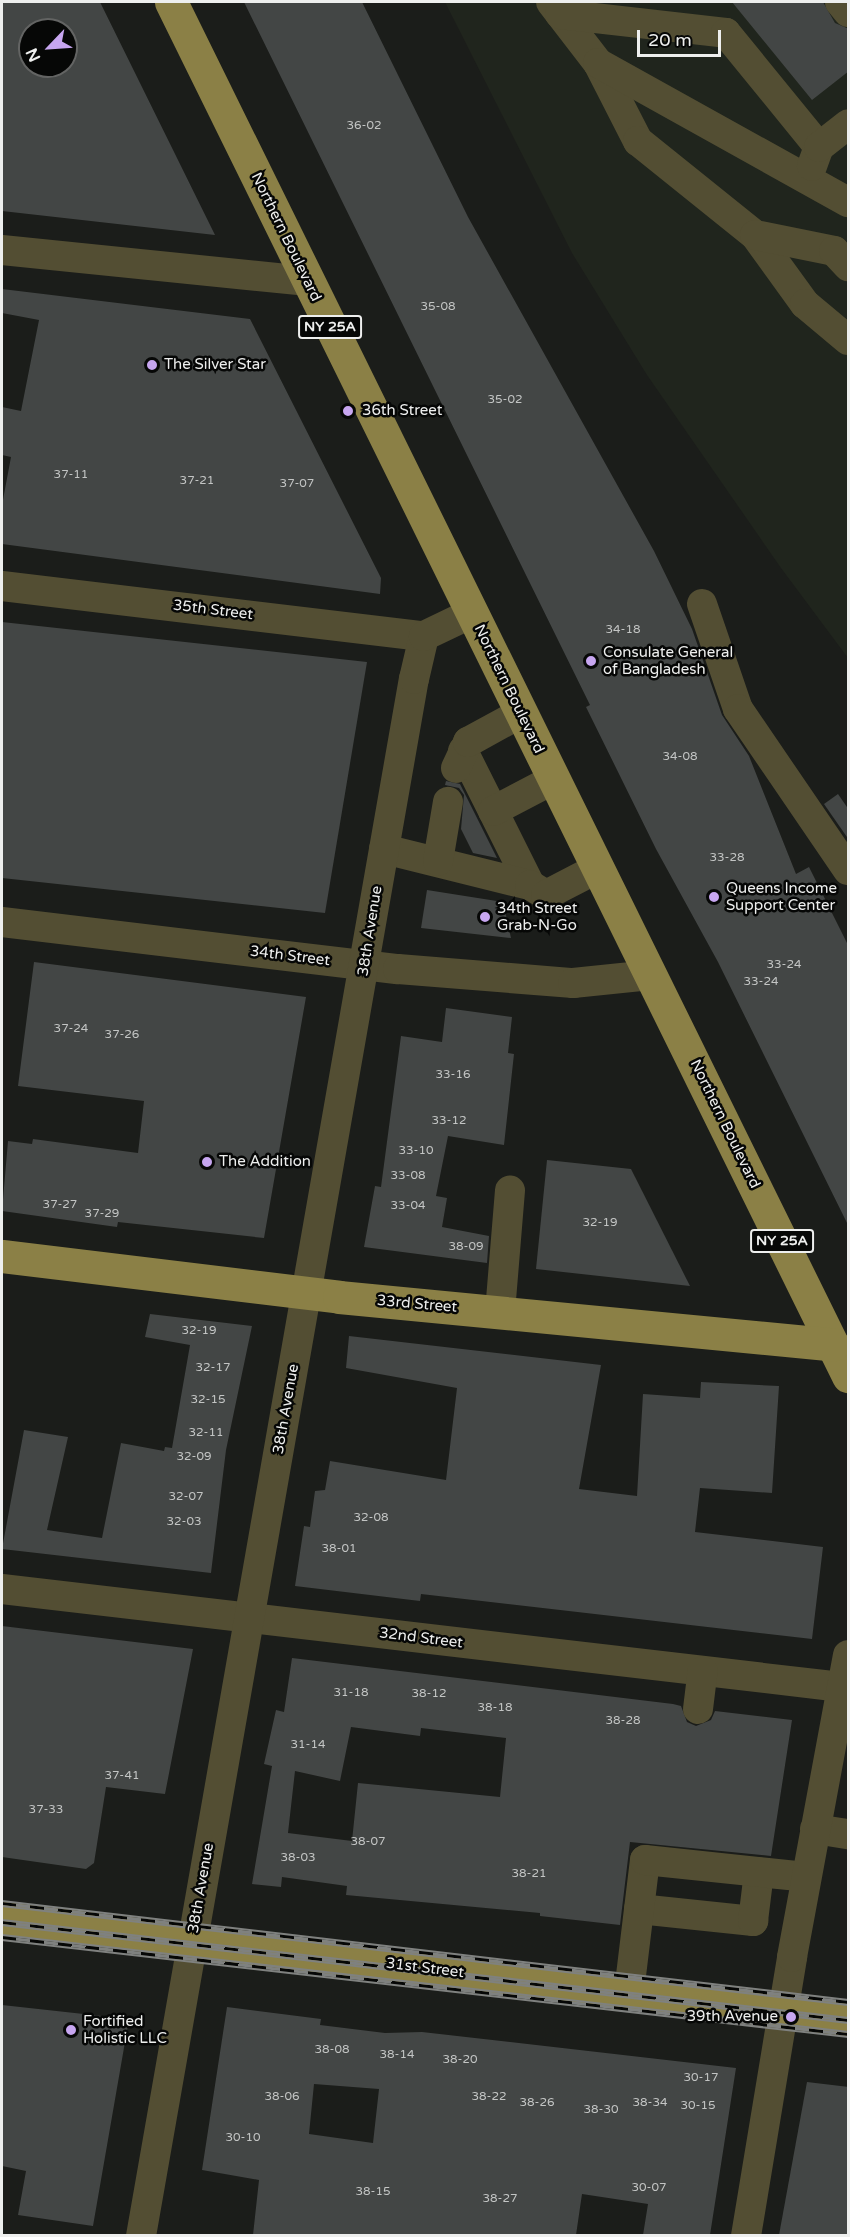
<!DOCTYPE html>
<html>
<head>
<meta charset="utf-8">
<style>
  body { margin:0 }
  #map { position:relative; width:850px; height:2237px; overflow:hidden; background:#1b1d1a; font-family:"Varela Round",sans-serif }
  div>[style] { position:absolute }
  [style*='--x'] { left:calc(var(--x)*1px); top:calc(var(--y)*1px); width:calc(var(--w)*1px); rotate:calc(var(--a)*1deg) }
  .built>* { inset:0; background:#20251d }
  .building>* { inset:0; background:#434645 }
  .minor>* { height:30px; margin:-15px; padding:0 15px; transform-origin:15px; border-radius:15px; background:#534e33 }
  .major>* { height:33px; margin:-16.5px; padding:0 16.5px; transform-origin:16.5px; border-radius:16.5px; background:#8b8046 }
  .rail>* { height:7px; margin-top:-3.5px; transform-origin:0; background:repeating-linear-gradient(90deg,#060706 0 14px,#7f817f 0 28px); box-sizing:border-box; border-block:2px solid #7f817f }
  .dots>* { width:16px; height:16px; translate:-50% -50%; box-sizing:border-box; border:3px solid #060706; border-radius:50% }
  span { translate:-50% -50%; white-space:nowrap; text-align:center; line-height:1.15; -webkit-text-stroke:5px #060706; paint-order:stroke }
  .number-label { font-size:12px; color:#c3c5c4 }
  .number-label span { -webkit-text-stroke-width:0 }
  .shield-label span { padding:2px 4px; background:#060706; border:2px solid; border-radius:4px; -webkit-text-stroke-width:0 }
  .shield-label { font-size:14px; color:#eeefee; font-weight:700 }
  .street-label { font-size:15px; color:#eeefee }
  .poi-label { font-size:15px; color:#eeefee }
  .left { translate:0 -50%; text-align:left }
  .right { translate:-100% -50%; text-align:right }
  .frame { position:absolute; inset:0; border:3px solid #eeefee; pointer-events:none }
  .north { position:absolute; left:18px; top:18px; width:60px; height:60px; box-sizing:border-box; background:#060706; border:2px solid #636463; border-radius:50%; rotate:245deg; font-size:16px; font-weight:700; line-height:24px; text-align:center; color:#eeefee }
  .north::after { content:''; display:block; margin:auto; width:21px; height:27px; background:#c7a6f0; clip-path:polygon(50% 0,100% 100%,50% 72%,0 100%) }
  .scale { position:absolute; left:637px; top:30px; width:84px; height:27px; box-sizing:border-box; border:3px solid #eeefee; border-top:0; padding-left:8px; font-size:18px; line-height:21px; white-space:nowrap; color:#eeefee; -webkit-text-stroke:4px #060706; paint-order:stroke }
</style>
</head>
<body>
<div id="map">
  <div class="built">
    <i style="clip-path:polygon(445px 2px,848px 2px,848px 658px,781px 568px,647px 375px,572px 253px)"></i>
  </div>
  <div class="building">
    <i style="clip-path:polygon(evenodd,2px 2px,100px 2px,215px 235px,2px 211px,2px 2px,30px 30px,66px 30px,66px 66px,30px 66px,30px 30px)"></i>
    <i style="clip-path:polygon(244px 2px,362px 2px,468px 217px,654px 551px,692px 629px,722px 715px,749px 756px,796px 874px,809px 867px,849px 947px,849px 1227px,718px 962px,656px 849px,586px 707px,590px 705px)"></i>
    <i style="clip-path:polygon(732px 2px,823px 2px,835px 23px,849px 29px,849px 71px,812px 100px)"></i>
    <i style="clip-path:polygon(2px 289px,250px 319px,381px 578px,380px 594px,2px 544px,2px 505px,11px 457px,2px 455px,2px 407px,21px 411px,39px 320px,2px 313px)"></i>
    <i style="clip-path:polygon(2px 622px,367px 662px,325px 913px,2px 878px)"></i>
    <i style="clip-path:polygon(446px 781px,460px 784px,497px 858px,473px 853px,461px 829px,464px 795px,459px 788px,445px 785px)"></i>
    <i style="clip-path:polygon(838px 794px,849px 810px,849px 840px,824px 804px)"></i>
    <i style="clip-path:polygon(427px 890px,503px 902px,511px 938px,421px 928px)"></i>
    <i style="clip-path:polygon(34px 962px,306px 997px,264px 1238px,118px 1222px,117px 1227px,2px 1211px,8px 1141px,32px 1144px,33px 1139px,138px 1153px,144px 1101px,18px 1086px)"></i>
    <i style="clip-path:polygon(446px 1008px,512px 1017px,508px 1053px,514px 1054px,504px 1145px,448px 1136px,436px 1196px,447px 1198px,442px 1227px,489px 1236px,487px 1263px,364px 1247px,375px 1186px,381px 1187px,401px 1036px,442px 1042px)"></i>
    <i style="clip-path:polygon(547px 1160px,631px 1169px,690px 1286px,536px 1269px)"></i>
    <i style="clip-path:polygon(150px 1314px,252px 1326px,226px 1450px,211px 1573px,2px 1549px,24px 1430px,68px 1437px,47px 1530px,102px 1538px,121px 1443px,164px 1451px,165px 1447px,172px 1448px,190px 1345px,145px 1337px)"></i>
    <i style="clip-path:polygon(349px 1336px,601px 1365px,579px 1489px,637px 1496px,643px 1394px,700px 1398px,701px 1382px,779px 1386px,772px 1493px,700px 1488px,695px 1532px,823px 1547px,812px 1639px,421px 1594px,420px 1601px,295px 1586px,304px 1526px,310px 1527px,315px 1491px,325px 1490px,330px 1461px,446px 1480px,457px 1388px,346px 1368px)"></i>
    <i style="clip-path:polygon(2px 1626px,193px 1649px,165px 1794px,106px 1787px,94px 1863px,86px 1869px,2px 1857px)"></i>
    <i style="clip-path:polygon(evenodd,292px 1658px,673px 1704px,681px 1706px,687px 1722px,696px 1726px,711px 1720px,715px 1711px,792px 1720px,771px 1856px,630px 1842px,620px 1925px,540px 1916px,540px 1913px,346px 1895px,347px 1886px,282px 1877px,281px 1887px,252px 1884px,272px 1766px,264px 1764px,276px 1710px,284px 1712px,292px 1658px,351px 1727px,420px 1736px,421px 1728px,506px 1738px,500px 1797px,358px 1783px,352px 1841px,288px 1833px,295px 1771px,340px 1781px,351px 1727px)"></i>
    <i style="clip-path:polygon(2px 2005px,129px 2019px,93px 2226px,18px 2215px,26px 2171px,2px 2166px)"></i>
    <i style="clip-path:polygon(evenodd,227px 2007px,321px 2019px,320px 2025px,385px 2033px,422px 2032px,736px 2068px,710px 2235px,643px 2235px,648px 2204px,582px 2194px,576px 2235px,253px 2235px,259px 2180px,202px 2170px,227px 2007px,314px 2084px,379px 2089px,373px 2143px,309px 2134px,314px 2084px)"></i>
    <i style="clip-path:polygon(807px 2082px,849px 2087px,849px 2235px,779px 2235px)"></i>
  </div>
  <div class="minor">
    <i style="--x:551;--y:2;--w:77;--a:52.4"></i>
    <i style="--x:598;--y:63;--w:88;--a:62.9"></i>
    <i style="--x:638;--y:141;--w:150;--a:38.8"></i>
    <i style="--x:755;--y:235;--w:85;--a:54.1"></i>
    <i style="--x:805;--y:304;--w:56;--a:39.9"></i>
    <i style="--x:840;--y:2;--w:13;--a:51"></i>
    <i style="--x:560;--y:14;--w:167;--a:6.5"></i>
    <i style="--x:726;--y:33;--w:147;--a:50.8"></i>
    <i style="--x:598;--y:63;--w:286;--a:29.1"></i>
    <i style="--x:812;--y:166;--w:20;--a:-70"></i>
    <i style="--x:819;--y:147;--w:37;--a:-38"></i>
    <i style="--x:755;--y:235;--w:81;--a:11.4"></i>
    <i style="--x:834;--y:251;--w:21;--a:47"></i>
    <i style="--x:2;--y:250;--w:308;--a:5.8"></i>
    <i style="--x:2;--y:586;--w:425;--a:6.8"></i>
    <i style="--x:702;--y:604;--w:111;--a:71.1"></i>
    <i style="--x:738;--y:709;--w:195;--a:55.7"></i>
    <i style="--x:463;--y:751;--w:150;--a:63.4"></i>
    <i style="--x:456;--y:768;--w:29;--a:-65"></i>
    <i style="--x:468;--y:742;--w:60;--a:-28.7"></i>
    <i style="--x:493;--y:811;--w:69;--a:-27.7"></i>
    <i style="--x:384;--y:849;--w:150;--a:13.9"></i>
    <i style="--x:530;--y:885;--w:19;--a:32"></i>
    <i style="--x:546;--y:895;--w:59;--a:-27.4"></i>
    <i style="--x:438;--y:861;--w:60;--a:-80.4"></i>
    <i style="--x:2;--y:922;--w:399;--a:6.8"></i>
    <i style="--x:398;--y:969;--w:176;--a:4.6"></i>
    <i style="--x:573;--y:983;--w:78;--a:-5.9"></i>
    <i style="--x:500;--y:1312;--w:122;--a:-85.3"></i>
    <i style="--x:2;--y:1589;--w:845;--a:6.66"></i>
    <i style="--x:698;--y:1709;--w:38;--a:-83"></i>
    <i style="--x:815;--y:1829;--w:33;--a:9"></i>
    <i style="--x:639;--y:1909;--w:115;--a:6"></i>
    <i style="--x:753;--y:1921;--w:49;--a:-83"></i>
    <i style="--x:629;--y:1992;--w:133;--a:-83.1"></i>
    <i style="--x:645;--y:1860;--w:162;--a:6"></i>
    <i style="--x:141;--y:2236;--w:1581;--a:-80.06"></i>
    <i style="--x:414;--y:679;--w:44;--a:-76.9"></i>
    <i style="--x:424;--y:636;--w:53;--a:-25.6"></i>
    <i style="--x:746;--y:2236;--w:283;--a:-80.6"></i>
    <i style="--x:792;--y:1957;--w:307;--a:-79.5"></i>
  </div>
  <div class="major">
    <i style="--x:171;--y:2;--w:1532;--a:63.77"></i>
    <i style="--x:2;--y:1256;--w:339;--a:6.9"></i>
    <i style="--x:339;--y:1297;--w:496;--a:5.5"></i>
    <i style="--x:2;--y:1918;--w:852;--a:6.81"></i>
  </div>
  <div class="rail">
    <i style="--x:2;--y:1903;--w:852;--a:6.67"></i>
    <i style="--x:2;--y:1922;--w:852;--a:6.61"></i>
    <i style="--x:2;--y:1937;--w:852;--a:6.54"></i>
  </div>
  <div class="dots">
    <i style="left:152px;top:365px;background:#c7a6f0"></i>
    <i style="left:348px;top:411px;background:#c7a6f0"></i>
    <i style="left:591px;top:661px;background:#c7a6f0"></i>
    <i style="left:714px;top:897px;background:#c7a6f0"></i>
    <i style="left:485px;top:917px;background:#c7a6f0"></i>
    <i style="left:207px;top:1162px;background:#c7a6f0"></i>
    <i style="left:791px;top:2017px;background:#c7a6f0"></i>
    <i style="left:71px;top:2030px;background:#c7a6f0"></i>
  </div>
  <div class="number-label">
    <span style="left:364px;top:126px">36-02</span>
    <span style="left:438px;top:307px">35-08</span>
    <span style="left:505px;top:400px">35-02</span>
    <span style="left:71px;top:475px">37-11</span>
    <span style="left:197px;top:481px">37-21</span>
    <span style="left:297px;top:484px">37-07</span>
    <span style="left:623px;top:630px">34-18</span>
    <span style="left:680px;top:757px">34-08</span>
    <span style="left:727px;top:858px">33-28</span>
    <span style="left:784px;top:965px">33-24</span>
    <span style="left:761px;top:982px">33-24</span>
    <span style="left:71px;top:1029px">37-24</span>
    <span style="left:122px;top:1035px">37-26</span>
    <span style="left:453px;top:1075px">33-16</span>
    <span style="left:449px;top:1121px">33-12</span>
    <span style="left:416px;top:1151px">33-10</span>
    <span style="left:408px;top:1176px">33-08</span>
    <span style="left:60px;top:1205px">37-27</span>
    <span style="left:408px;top:1206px">33-04</span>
    <span style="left:102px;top:1214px">37-29</span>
    <span style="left:600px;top:1223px">32-19</span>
    <span style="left:466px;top:1247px">38-09</span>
    <span style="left:199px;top:1331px">32-19</span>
    <span style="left:213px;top:1368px">32-17</span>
    <span style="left:208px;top:1400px">32-15</span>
    <span style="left:206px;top:1433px">32-11</span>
    <span style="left:194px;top:1457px">32-09</span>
    <span style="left:186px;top:1497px">32-07</span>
    <span style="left:371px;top:1518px">32-08</span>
    <span style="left:184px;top:1522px">32-03</span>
    <span style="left:339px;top:1549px">38-01</span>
    <span style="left:351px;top:1693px">31-18</span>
    <span style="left:429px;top:1694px">38-12</span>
    <span style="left:495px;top:1708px">38-18</span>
    <span style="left:623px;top:1721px">38-28</span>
    <span style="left:308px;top:1745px">31-14</span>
    <span style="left:122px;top:1776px">37-41</span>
    <span style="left:46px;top:1810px">37-33</span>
    <span style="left:368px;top:1842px">38-07</span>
    <span style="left:298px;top:1858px">38-03</span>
    <span style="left:529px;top:1874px">38-21</span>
    <span style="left:332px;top:2050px">38-08</span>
    <span style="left:397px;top:2055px">38-14</span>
    <span style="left:460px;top:2060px">38-20</span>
    <span style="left:701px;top:2078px">30-17</span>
    <span style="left:282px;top:2097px">38-06</span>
    <span style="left:489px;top:2097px">38-22</span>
    <span style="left:537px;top:2103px">38-26</span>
    <span style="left:650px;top:2103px">38-34</span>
    <span style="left:698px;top:2106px">30-15</span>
    <span style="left:601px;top:2110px">38-30</span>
    <span style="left:243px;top:2138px">30-10</span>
    <span style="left:649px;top:2188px">30-07</span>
    <span style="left:373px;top:2192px">38-15</span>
    <span style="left:500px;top:2199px">38-27</span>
  </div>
  <div class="shield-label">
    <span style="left:330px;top:327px">NY 25A</span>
    <span style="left:782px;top:1241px">NY 25A</span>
  </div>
  <div class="street-label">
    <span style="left:286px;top:237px;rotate:64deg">Northern Boulevard</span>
    <span style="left:213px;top:610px;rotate:7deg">35th Street</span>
    <span style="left:509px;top:689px;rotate:64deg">Northern Boulevard</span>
    <span style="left:370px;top:931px;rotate:-81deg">38th Avenue</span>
    <span style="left:290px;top:956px;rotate:7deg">34th Street</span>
    <span style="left:725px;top:1124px;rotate:64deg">Northern Boulevard</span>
    <span style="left:417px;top:1304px;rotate:5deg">33rd Street</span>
    <span style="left:286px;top:1409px;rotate:-80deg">38th Avenue</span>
    <span style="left:421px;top:1638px;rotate:7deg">32nd Street</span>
    <span style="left:201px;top:1888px;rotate:-80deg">38th Avenue</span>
    <span style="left:425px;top:1968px;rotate:7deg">31st Street</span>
  </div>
  <div class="poi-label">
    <span class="left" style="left:164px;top:365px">The Silver Star</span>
    <span class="left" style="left:362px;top:411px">36th Street</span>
    <span class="left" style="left:603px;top:661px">Consulate General<br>of Bangladesh</span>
    <span class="left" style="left:726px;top:897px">Queens Income<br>Support Center</span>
    <span class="left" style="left:497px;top:917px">34th Street<br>Grab-N-Go</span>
    <span class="left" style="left:219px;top:1162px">The Addition</span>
    <span class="right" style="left:778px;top:2017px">39th Avenue</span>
    <span class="left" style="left:83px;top:2030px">Fortified<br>Holistic LLC</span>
  </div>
  <div class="frame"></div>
  <div class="north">N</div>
  <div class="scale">20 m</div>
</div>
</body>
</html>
